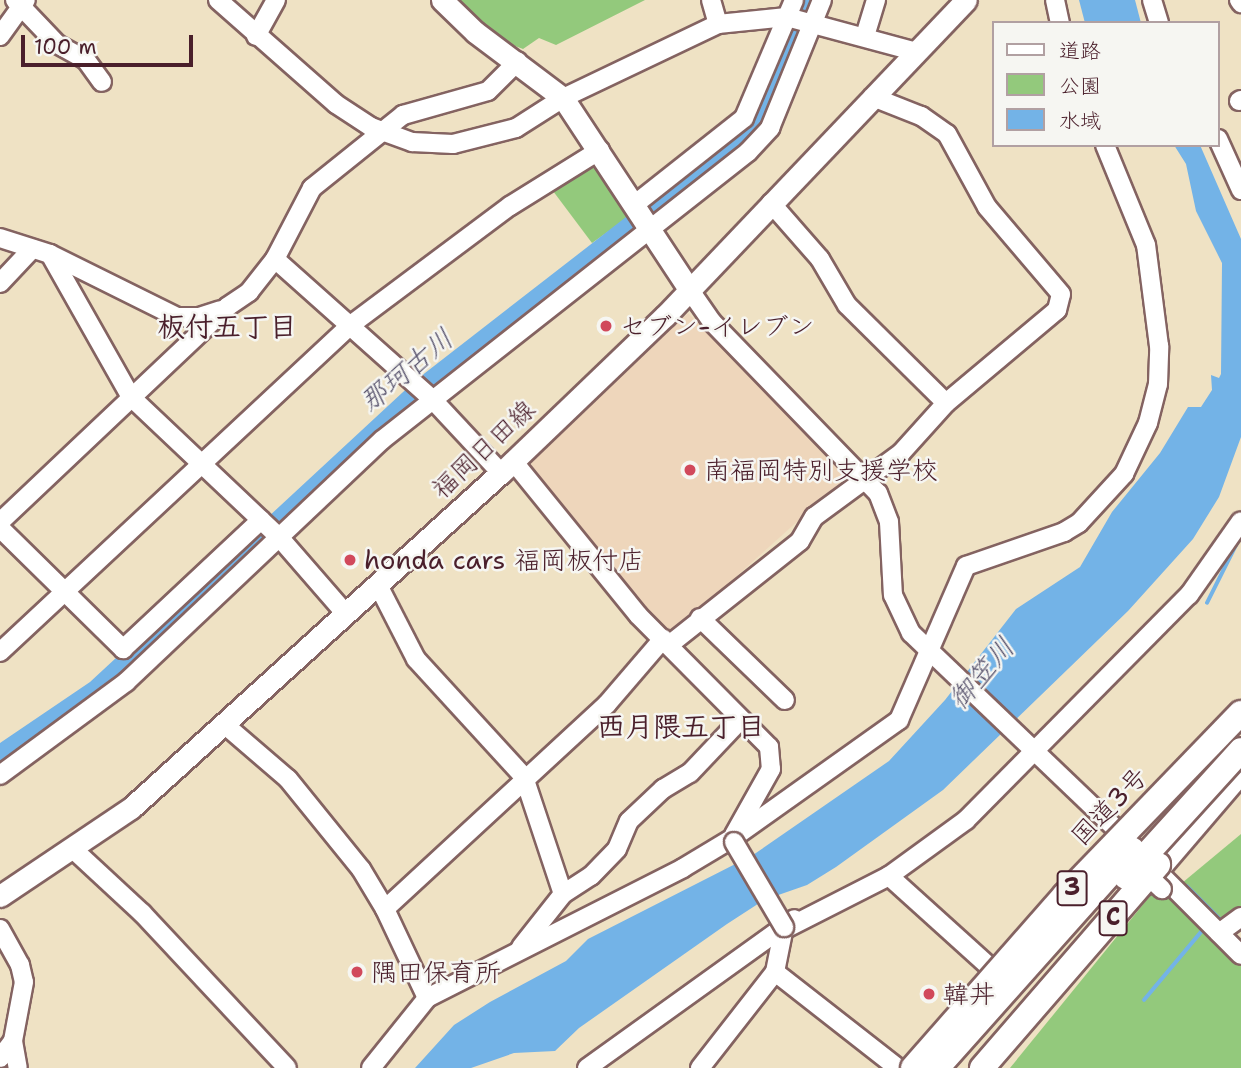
<!DOCTYPE html>
<html>
<head>
<meta charset="utf-8">
<style>
  body { margin:0 }
  #map { position:relative; width:1241px; height:1068px; overflow:hidden; background:#efe2c4; font-family:"Shantell Sans","Klee One",sans-serif }
  div>[style] { position:absolute }
  [style*='--x'] { left:calc(var(--x)*1px); top:calc(var(--y)*1px); width:calc(var(--w)*1px); rotate:calc(var(--a)*1deg) }
  .built>* { inset:0; background:#eed6bb }
  .green>* { inset:0; background:#93c97c }
  .water>* { inset:0; background:#73b3e7 }
  .stream>* { height:3.5px; margin:-1.75px; padding:0 1.75px; transform-origin:1.75px; border-radius:1.75px; background:#73b3e7 }
  .roads { filter:drop-shadow(2px 0 #846361) drop-shadow(-2px 0 #846361) drop-shadow(0 2px #846361) drop-shadow(0 -2px #846361) }
  .minor>* { height:18px; margin:-9px; padding:0 9px; transform-origin:9px; border-radius:9px; background:#fff }
  .major>* { height:21px; margin:-10.5px; padding:0 10.5px; transform-origin:10.5px; border-radius:10.5px; background:#fff }
  .highway>* { height:24px; margin:-12px; padding:0 12px; transform-origin:12px; border-radius:12px; background:#fff }
  .bridges { filter:drop-shadow(2px 0 #846361) drop-shadow(-2px 0 #846361) drop-shadow(0 2px #846361) drop-shadow(0 -2px #846361) }
  .minor-bridge>* { height:18px; margin:-9px; padding:0 9px; transform-origin:9px; border-radius:9px; background:#fff }
  .highway-bridge>* { height:24px; margin:-12px; padding:0 12px; transform-origin:12px; border-radius:12px; background:#fff }
  .dots>* { width:19px; height:19px; translate:-50% -50%; box-sizing:border-box; border:4px solid #f6f6f2; border-radius:50% }
  span { translate:-50% -50%; white-space:nowrap; text-align:center; line-height:1.15; -webkit-text-stroke:5px #f6f6f2; paint-order:stroke }
  .shield-label span { padding:2px 5px; background:#f6f6f2; border:2px solid; border-radius:5px; -webkit-text-stroke-width:0 }
  .shield-label { font-size:24px; color:#4a1f2b; font-weight:700 }
  .poi-label { font-size:26px; color:#4a1f2b }
  .left { translate:0 -50%; text-align:left }
  .street-label { font-size:26px; color:#4a1f2b }
  .neighbourhood-label { font-size:28px; color:#4a1f2b; font-weight:700 }
  .water-label { font-size:28px; color:#58536d; font-style:italic }
  .legend { position:absolute; left:992px; top:21px; width:228px; height:126px; box-sizing:border-box; background:#f6f6f2; border:2px solid #b1a0a2; margin:0; padding:9px 12px; list-style:none; font-size:21px; color:#4a1f2b }
  .legend li { display:flex; align-items:center; gap:14px; height:35px }
  .legend b { width:35px; border:2px solid #b1a0a2 }
  .scale { position:absolute; left:21px; top:35px; width:172px; height:32px; box-sizing:border-box; border:4px solid #4a1f2b; border-top:0; padding-left:9px; font-size:21px; line-height:24px; white-space:nowrap; color:#4a1f2b; -webkit-text-stroke:5px #f6f6f2; paint-order:stroke }
</style>
</head>
<body>
<div id="map">
  <div class="built">
    <i style="clip-path:polygon(688px 313px,849px 475px,671px 635px,608px 566px,532px 466px,531px 459px)"></i>
  </div>
  <div class="green">
    <i style="clip-path:polygon(451px 0,645px 0,556px 45px,539px 38px,523px 49px,494px 38px)"></i>
    <i style="clip-path:polygon(595px 159px,630px 216px,592px 243px,550px 187px)"></i>
    <i style="clip-path:polygon(1241px 834px,1241px 912px,1219px 922px,1182px 883px)"></i>
    <i style="clip-path:polygon(1158px 886px,1241px 966px,1241px 1068px,1010px 1068px)"></i>
  </div>
  <div class="water">
    <i style="clip-path:polygon(797px 0,818px 0,763px 130px,535px 310px,102px 695px,0 767px,0 743px,90px 682px,416px 380px,742px 127px)"></i>
    <i style="clip-path:polygon(1079px 0,1135px 0,1141px 23px,1085px 23px)"></i>
    <i style="clip-path:polygon(1174px 145px,1200px 145px,1241px 239px,1241px 437px,1219px 497px,1193px 539px,1128px 611px,943px 790px,836px 867px,807px 885px,764px 900px,727px 924px,579px 1028px,555px 1051px,514px 1053px,471px 1068px,415px 1068px,454px 1025px,490px 1002px,566px 961px,588px 939px,753px 855px,889px 761px,945px 700px,1016px 609px,1080px 567px,1112px 512px,1160px 453px,1188px 407px,1201px 407px,1212px 390px,1211px 375px,1219px 378px,1221px 374px,1222px 263px,1196px 211px,1186px 164px)"></i>
  </div>
  <div class="stream">
    <i style="--x:1207;--y:603;--w:72;--a:-63.4"></i>
    <i style="--x:1187;--y:886;--w:47;--a:45"></i>
    <i style="--x:1144;--y:1000;--w:89;--a:-50"></i>
  </div>
  <div class="roads">
    <div class="minor">
      <i style="--x:15;--y:0;--w:61;--a:46.3"></i>
      <i style="--x:57;--y:44;--w:33;--a:29"></i>
      <i style="--x:86;--y:60;--w:27;--a:54"></i>
      <i style="--x:218;--y:0;--w:157;--a:41.4"></i>
      <i style="--x:336;--y:104;--w:42;--a:33.3"></i>
      <i style="--x:371;--y:127;--w:44;--a:20.1"></i>
      <i style="--x:412;--y:142;--w:41;--a:2.8"></i>
      <i style="--x:453;--y:144;--w:65;--a:-14.3"></i>
      <i style="--x:516;--y:128;--w:56;--a:-32.6"></i>
      <i style="--x:563;--y:98;--w:172;--a:-25.5"></i>
      <i style="--x:718;--y:24;--w:69;--a:-5.8"></i>
      <i style="--x:787;--y:17;--w:135;--a:15.1"></i>
      <i style="--x:711;--y:0;--w:25;--a:74"></i>
      <i style="--x:1055;--y:0;--w:24;--a:78"></i>
      <i style="--x:1152;--y:0;--w:24;--a:73"></i>
      <i style="--x:1239;--y:0;--w:4;--a:56"></i>
      <i style="--x:0;--y:36;--w:44;--a:-54.2"></i>
      <i style="--x:256;--y:36;--w:41;--a:-60.9"></i>
      <i style="--x:865;--y:36;--w:38;--a:-73"></i>
      <i style="--x:1239;--y:101;--w:2;--a:-27"></i>
      <i style="--x:1218;--y:139;--w:56;--a:65.7"></i>
      <i style="--x:771;--y:203;--w:74;--a:48.8"></i>
      <i style="--x:820;--y:259;--w:53;--a:59.6"></i>
      <i style="--x:847;--y:305;--w:139;--a:44.7"></i>
      <i style="--x:634;--y:205;--w:140;--a:-38.3"></i>
      <i style="--x:744;--y:118;--w:128;--a:-67"></i>
      <i style="--x:0;--y:238;--w:52;--a:17.7"></i>
      <i style="--x:50;--y:254;--w:164;--a:60.5"></i>
      <i style="--x:131;--y:397;--w:204;--a:43.4"></i>
      <i style="--x:279;--y:537;--w:101;--a:49"></i>
      <i style="--x:50;--y:254;--w:142;--a:26.4"></i>
      <i style="--x:177;--y:317;--w:22;--a:0"></i>
      <i style="--x:199;--y:317;--w:22;--a:-18"></i>
      <i style="--x:275;--y:259;--w:210;--a:41.7"></i>
      <i style="--x:432;--y:399;--w:101;--a:47"></i>
      <i style="--x:0;--y:283;--w:47;--a:-46.7"></i>
      <i style="--x:689;--y:289;--w:40;--a:55.1"></i>
      <i style="--x:712;--y:322;--w:238;--a:45.9"></i>
      <i style="--x:878;--y:493;--w:31;--a:69"></i>
      <i style="--x:889;--y:522;--w:73;--a:86.9"></i>
      <i style="--x:893;--y:595;--w:42;--a:64.7"></i>
      <i style="--x:911;--y:633;--w:301;--a:43.7"></i>
      <i style="--x:513;--y:461;--w:198;--a:50.9"></i>
      <i style="--x:638;--y:615;--w:186;--a:45.2"></i>
      <i style="--x:769;--y:747;--w:22;--a:85"></i>
      <i style="--x:771;--y:769;--w:76;--a:119.3"></i>
      <i style="--x:0;--y:522;--w:313;--a:-43.4"></i>
      <i style="--x:227;--y:307;--w:27;--a:-34"></i>
      <i style="--x:249;--y:292;--w:42;--a:-51.8"></i>
      <i style="--x:275;--y:259;--w:80;--a:-62.5"></i>
      <i style="--x:312;--y:188;--w:117;--a:-38.7"></i>
      <i style="--x:403;--y:115;--w:88;--a:-15.8"></i>
      <i style="--x:488;--y:91;--w:42;--a:-45"></i>
      <i style="--x:0;--y:528;--w:173;--a:44.5"></i>
      <i style="--x:123;--y:649;--w:189;--a:-43.1"></i>
      <i style="--x:378;--y:585;--w:83;--a:62.8"></i>
      <i style="--x:416;--y:659;--w:160;--a:47.5"></i>
      <i style="--x:524;--y:777;--w:123;--a:71.6"></i>
      <i style="--x:700;--y:618;--w:118;--a:44"></i>
      <i style="--x:669;--y:645;--w:167;--a:-38.4"></i>
      <i style="--x:800;--y:541;--w:28;--a:-60"></i>
      <i style="--x:814;--y:517;--w:108;--a:-36.3"></i>
      <i style="--x:901;--y:453;--w:67;--a:-48"></i>
      <i style="--x:946;--y:403;--w:145;--a:-40"></i>
      <i style="--x:1057;--y:310;--w:16;--a:-76"></i>
      <i style="--x:1061;--y:294;--w:114;--a:-130.4"></i>
      <i style="--x:987;--y:207;--w:83;--a:-118.7"></i>
      <i style="--x:947;--y:134;--w:32;--a:-145"></i>
      <i style="--x:921;--y:116;--w:52;--a:-158.4"></i>
      <i style="--x:0;--y:652;--w:476;--a:-43"></i>
      <i style="--x:348;--y:327;--w:202;--a:-36.8"></i>
      <i style="--x:510;--y:206;--w:106;--a:-31.9"></i>
      <i style="--x:224;--y:724;--w:84;--a:40.7"></i>
      <i style="--x:288;--y:779;--w:116;--a:51"></i>
      <i style="--x:361;--y:869;--w:47;--a:59"></i>
      <i style="--x:0;--y:775;--w:157;--a:-36.4"></i>
      <i style="--x:126;--y:682;--w:352;--a:-43.4"></i>
      <i style="--x:382;--y:440;--w:466;--a:-38.2"></i>
      <i style="--x:748;--y:152;--w:33;--a:-47"></i>
      <i style="--x:770;--y:128;--w:138;--a:-67.9"></i>
      <i style="--x:74;--y:850;--w:93;--a:42.8"></i>
      <i style="--x:142;--y:913;--w:212;--a:46.9"></i>
      <i style="--x:1153;--y:867;--w:124;--a:45"></i>
      <i style="--x:889;--y:876;--w:142;--a:42.1"></i>
      <i style="--x:784;--y:927;--w:46;--a:101.3"></i>
      <i style="--x:775;--y:972;--w:156;--a:38"></i>
      <i style="--x:0;--y:929;--w:41;--a:60.9"></i>
      <i style="--x:20;--y:965;--w:17;--a:77"></i>
      <i style="--x:24;--y:982;--w:60;--a:100.6"></i>
      <i style="--x:13;--y:1041;--w:21;--a:127"></i>
      <i style="--x:785;--y:929;--w:117;--a:-27"></i>
      <i style="--x:889;--y:876;--w:95;--a:-36"></i>
      <i style="--x:966;--y:820;--w:317;--a:-45.3"></i>
      <i style="--x:1189;--y:595;--w:90;--a:-54.9"></i>
      <i style="--x:1219;--y:933;--w:27;--a:-36"></i>
      <i style="--x:521;--y:947;--w:68;--a:-51.6"></i>
      <i style="--x:563;--y:894;--w:33;--a:-33"></i>
      <i style="--x:591;--y:876;--w:37;--a:-46"></i>
      <i style="--x:617;--y:849;--w:30;--a:-67"></i>
      <i style="--x:629;--y:821;--w:47;--a:-43.3"></i>
      <i style="--x:663;--y:789;--w:31;--a:-31"></i>
      <i style="--x:690;--y:773;--w:74;--a:-46.6"></i>
      <i style="--x:427;--y:998;--w:98;--a:-115.3"></i>
      <i style="--x:385;--y:909;--w:302;--a:-42.7"></i>
      <i style="--x:607;--y:704;--w:86;--a:-49.3"></i>
      <i style="--x:13;--y:1041;--w:27;--a:80"></i>
      <i style="--x:371;--y:1068;--w:90;--a:-51.3"></i>
      <i style="--x:427;--y:998;--w:287;--a:-26.9"></i>
      <i style="--x:683;--y:868;--w:58;--a:-31"></i>
      <i style="--x:733;--y:838;--w:204;--a:-35.4"></i>
      <i style="--x:899;--y:720;--w:168;--a:-66.5"></i>
      <i style="--x:966;--y:566;--w:104;--a:-19.1"></i>
      <i style="--x:1064;--y:532;--w:17;--a:-31"></i>
      <i style="--x:1079;--y:523;--w:67;--a:-47.4"></i>
      <i style="--x:1124;--y:474;--w:56;--a:-64.8"></i>
      <i style="--x:1148;--y:423;--w:40;--a:-75.6"></i>
      <i style="--x:1158;--y:384;--w:38;--a:-88"></i>
      <i style="--x:1159;--y:346;--w:102;--a:-97.3"></i>
      <i style="--x:1146;--y:245;--w:108;--a:-112.3"></i>
      <i style="--x:587;--y:1068;--w:255;--a:-35.7"></i>
      <i style="--x:700;--y:1068;--w:122;--a:-52"></i>
    </div>
    <div class="major">
      <i style="--x:442;--y:0;--w:46;--a:44.1"></i>
      <i style="--x:475;--y:32;--w:110;--a:36.9"></i>
      <i style="--x:563;--y:98;--w:229;--a:56.6"></i>
      <i style="--x:0;--y:896;--w:158;--a:-33.9"></i>
      <i style="--x:131;--y:808;--w:499;--a:-42.2"></i>
      <i style="--x:501;--y:473;--w:227;--a:-43.8"></i>
      <i style="--x:665;--y:316;--w:436;--a:-46.4"></i>
    </div>
    <div class="highway">
      <i style="--x:1146;--y:882;--w:146;--a:-49.4"></i>
    </div>
  </div>
  <div class="bridges">
    <div class="minor-bridge">
      <i style="--x:734;--y:842;--w:99;--a:59.5"></i>
      <i style="--x:1141;--y:869;--w:29;--a:44"></i>
    </div>
    <div class="highway-bridge">
      <i style="--x:1126;--y:877;--w:171;--a:-47.8"></i>
      <i style="--x:913;--y:1068;--w:230;--a:-48.7"></i>
      <i style="--x:1065;--y:895;--w:253;--a:-46"></i>
      <i style="--x:937;--y:1068;--w:293;--a:-48.3"></i>
      <i style="--x:982;--y:1068;--w:269;--a:-49.1"></i>
    </div>
  </div>
  <div class="dots">
    <i style="left:606px;top:326px;background:#d1495b"></i>
    <i style="left:690px;top:470px;background:#d1495b"></i>
    <i style="left:350px;top:560px;background:#d1495b"></i>
    <i style="left:357px;top:972px;background:#d1495b"></i>
    <i style="left:929px;top:994px;background:#d1495b"></i>
  </div>
  <div class="shield-label">
    <span style="left:1072px;top:888px">3</span>
    <span style="left:1113px;top:918px">C</span>
  </div>
  <div class="poi-label">
    <span class="left" style="left:620px;top:326px">セブン-イレブン</span>
    <span class="left" style="left:704px;top:470px">南福岡特別支援学校</span>
    <span class="left" style="left:364px;top:560px">honda cars 福岡板付店</span>
    <span class="left" style="left:371px;top:972px">隅田保育所</span>
    <span class="left" style="left:943px;top:994px">韓丼</span>
  </div>
  <div class="street-label">
    <span style="left:483px;top:449px;rotate:-43deg">福岡日田線</span>
    <span style="left:1109px;top:806px;rotate:-46deg">国道3号</span>
  </div>
  <div class="neighbourhood-label">
    <span style="left:227px;top:326px">板付五丁目</span>
    <span style="left:681px;top:726px">西月隈五丁目</span>
  </div>
  <div class="water-label">
    <span style="left:406px;top:370px;rotate:-40deg">那珂古川</span>
    <span style="left:981px;top:673px;rotate:-49deg">御笠川</span>
  </div>
  <ul class="legend">
  <li><b style="height:9px;background:#fff"></b>道路</li>
  <li><b style="height:19px;background:#93c97c"></b>公園</li>
  <li><b style="height:19px;background:#73b3e7"></b>水域</li>
  </ul>
  <div class="scale">100 m</div>
</div>
</body>
</html>
